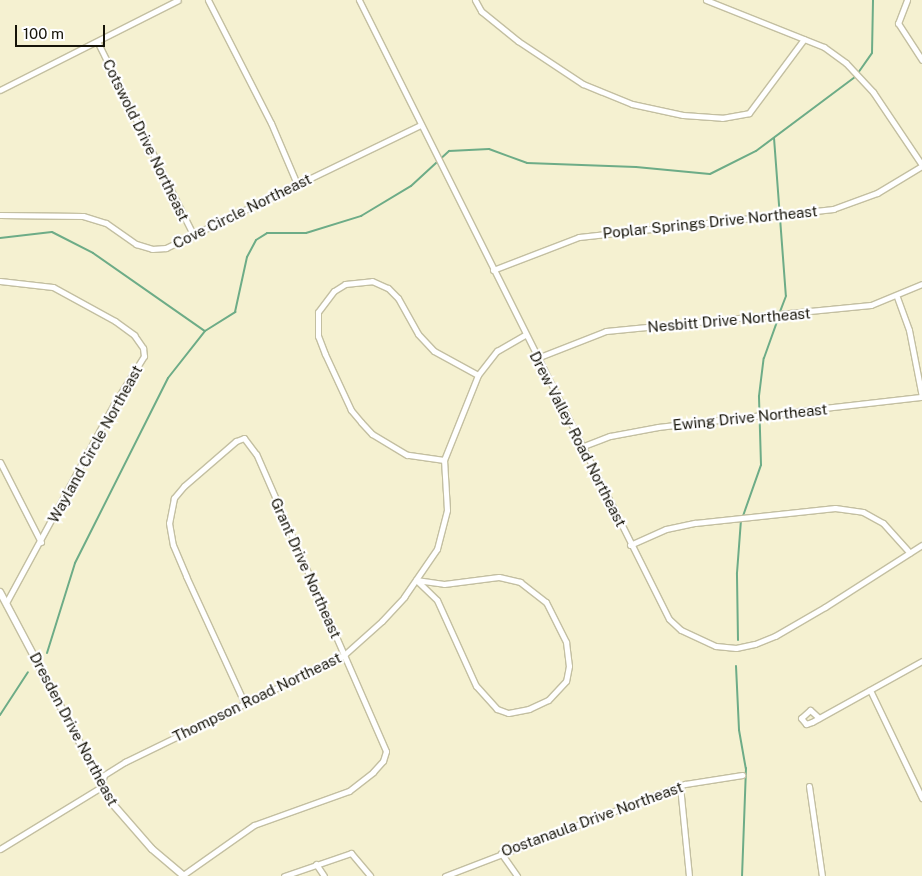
<!DOCTYPE html>
<html>
<head>
<meta charset="utf-8">
<style>
  body { margin:0 }
  #map { position:relative; width:922px; height:876px; overflow:hidden; background:#f5f1d1; font-family:"Public Sans",sans-serif }
  div>[style] { position:absolute }
  [style*='--x'] { left:calc(var(--x)*1px); top:calc(var(--y)*1px); width:calc(var(--w)*1px); rotate:calc(var(--a)*1deg) }
  .stream>* { height:2px; margin:-1px; padding:0 1px; transform-origin:1px; border-radius:1px; background:#6dac87 }
  .roads { filter:drop-shadow(1px 0 #c3bfa1) drop-shadow(-1px 0 #c3bfa1) drop-shadow(0 1px #c3bfa1) drop-shadow(0 -1px #c3bfa1) }
  .minor>* { height:5px; margin:-2.5px; padding:0 2.5px; transform-origin:2.5px; border-radius:2.5px; background:#fff }
  .tertiary>* { height:6px; margin:-3px; padding:0 3px; transform-origin:3px; border-radius:3px; background:#fff }
  span { translate:-50% -50%; white-space:nowrap; text-align:center; line-height:1.15; -webkit-text-stroke:4.5px #fff; paint-order:stroke }
  .street-label { font-size:15px; color:#161409 }
  .scale { position:absolute; left:15px; top:25px; width:90px; height:22px; box-sizing:border-box; border:2px solid #161409; border-top:0; padding-left:6px; font-size:15px; line-height:18px; white-space:nowrap; color:#161409; -webkit-text-stroke:4px #fff; paint-order:stroke }
</style>
</head>
<body>
<div id="map">
  <div class="stream">
    <i style="--x:858;--y:73;--w:24;--a:-55"></i>
    <i style="--x:872;--y:53;--w:53;--a:-88.9"></i>
    <i style="--x:774;--y:138;--w:158;--a:85.7"></i>
    <i style="--x:786;--y:296;--w:17;--a:111"></i>
    <i style="--x:0;--y:238;--w:52;--a:-6.6"></i>
    <i style="--x:52;--y:232;--w:46;--a:27.1"></i>
    <i style="--x:93;--y:253;--w:136;--a:34.9"></i>
    <i style="--x:743;--y:516;--w:54;--a:-70.6"></i>
    <i style="--x:761;--y:465;--w:69;--a:-91.7"></i>
    <i style="--x:759;--y:396;--w:38;--a:-83"></i>
    <i style="--x:764;--y:358;--w:45;--a:-70.3"></i>
    <i style="--x:738;--y:640;--w:67;--a:-90.9"></i>
    <i style="--x:737;--y:573;--w:53;--a:-85.7"></i>
    <i style="--x:47;--y:653;--w:94;--a:-72.7"></i>
    <i style="--x:75;--y:563;--w:207;--a:-63.3"></i>
    <i style="--x:168;--y:378;--w:60;--a:-51.8"></i>
    <i style="--x:205;--y:331;--w:36;--a:-32"></i>
    <i style="--x:235;--y:312;--w:56;--a:-77.7"></i>
    <i style="--x:247;--y:257;--w:19;--a:-62"></i>
    <i style="--x:256;--y:240;--w:13;--a:-32"></i>
    <i style="--x:267;--y:233;--w:39;--a:0"></i>
    <i style="--x:306;--y:233;--w:58;--a:-17.2"></i>
    <i style="--x:361;--y:216;--w:58;--a:-31"></i>
    <i style="--x:411;--y:186;--w:52;--a:-42.6"></i>
    <i style="--x:449;--y:151;--w:40;--a:-2.9"></i>
    <i style="--x:489;--y:149;--w:40;--a:20.2"></i>
    <i style="--x:527;--y:163;--w:109;--a:2.1"></i>
    <i style="--x:636;--y:167;--w:74;--a:5.4"></i>
    <i style="--x:710;--y:174;--w:51;--a:-26.6"></i>
    <i style="--x:756;--y:151;--w:124;--a:-36.8"></i>
    <i style="--x:736;--y:666;--w:64;--a:87.3"></i>
    <i style="--x:739;--y:730;--w:39;--a:80"></i>
    <i style="--x:746;--y:768;--w:108;--a:92.1"></i>
    <i style="--x:0;--y:715;--w:51;--a:-56.9"></i>
  </div>
  <div class="roads">
    <div class="minor">
      <i style="--x:208;--y:0;--w:138;--a:62.9"></i>
      <i style="--x:271;--y:123;--w:66;--a:66.9"></i>
      <i style="--x:359;--y:0;--w:692;--a:63.4"></i>
      <i style="--x:669;--y:619;--w:16;--a:43"></i>
      <i style="--x:681;--y:630;--w:38;--a:25"></i>
      <i style="--x:716;--y:646;--w:20;--a:6"></i>
      <i style="--x:736;--y:648;--w:19;--a:-12"></i>
      <i style="--x:755;--y:644;--w:22;--a:-22"></i>
      <i style="--x:775;--y:636;--w:58;--a:-30.1"></i>
      <i style="--x:825;--y:607;--w:115;--a:-32.6"></i>
      <i style="--x:475;--y:0;--w:13;--a:61"></i>
      <i style="--x:481;--y:11;--w:48;--a:39"></i>
      <i style="--x:518;--y:41;--w:78;--a:33.5"></i>
      <i style="--x:583;--y:84;--w:53;--a:22.2"></i>
      <i style="--x:632;--y:104;--w:52;--a:12.2"></i>
      <i style="--x:683;--y:115;--w:39;--a:4"></i>
      <i style="--x:722;--y:118;--w:27;--a:-10"></i>
      <i style="--x:749;--y:113;--w:92;--a:-53.4"></i>
      <i style="--x:706;--y:0;--w:127;--a:21.7"></i>
      <i style="--x:824;--y:47;--w:27;--a:36"></i>
      <i style="--x:846;--y:63;--w:40;--a:47"></i>
      <i style="--x:873;--y:92;--w:88;--a:56.1"></i>
      <i style="--x:907;--y:0;--w:25;--a:111"></i>
      <i style="--x:898;--y:23;--w:44;--a:57"></i>
      <i style="--x:98;--y:43;--w:216;--a:63.6"></i>
      <i style="--x:0;--y:90;--w:199;--a:-26.8"></i>
      <i style="--x:0;--y:215;--w:83;--a:0.7"></i>
      <i style="--x:83;--y:216;--w:24;--a:17"></i>
      <i style="--x:106;--y:223;--w:37;--a:35"></i>
      <i style="--x:136;--y:244;--w:17;--a:17"></i>
      <i style="--x:152;--y:249;--w:14;--a:-4"></i>
      <i style="--x:166;--y:248;--w:283;--a:-25.8"></i>
      <i style="--x:493;--y:270;--w:92;--a:-21"></i>
      <i style="--x:579;--y:237;--w:256;--a:-6.3"></i>
      <i style="--x:833;--y:209;--w:47;--a:-20"></i>
      <i style="--x:877;--y:193;--w:52;--a:-31"></i>
      <i style="--x:0;--y:281;--w:53;--a:6.5"></i>
      <i style="--x:53;--y:287;--w:71;--a:28.7"></i>
      <i style="--x:115;--y:321;--w:24;--a:36"></i>
      <i style="--x:134;--y:335;--w:16;--a:55"></i>
      <i style="--x:143;--y:348;--w:8;--a:83"></i>
      <i style="--x:144;--y:356;--w:57;--a:122"></i>
      <i style="--x:114;--y:404;--w:226;--a:118.5"></i>
      <i style="--x:897;--y:297;--w:35;--a:70"></i>
      <i style="--x:909;--y:330;--w:68;--a:79"></i>
      <i style="--x:537;--y:358;--w:74;--a:-21.4"></i>
      <i style="--x:606;--y:331;--w:266;--a:-5.6"></i>
      <i style="--x:871;--y:305;--w:55;--a:-22.4"></i>
      <i style="--x:581;--y:447;--w:31;--a:-21"></i>
      <i style="--x:610;--y:436;--w:49;--a:-10.6"></i>
      <i style="--x:658;--y:427;--w:266;--a:-6.5"></i>
      <i style="--x:444;--y:460;--w:37;--a:-172"></i>
      <i style="--x:407;--y:455;--w:41;--a:-149"></i>
      <i style="--x:372;--y:434;--w:16;--a:-133"></i>
      <i style="--x:361;--y:422;--w:16;--a:-130"></i>
      <i style="--x:351;--y:410;--w:62;--a:-114.9"></i>
      <i style="--x:325;--y:354;--w:19;--a:-111"></i>
      <i style="--x:318;--y:336;--w:24;--a:-90"></i>
      <i style="--x:318;--y:312;--w:26;--a:-53"></i>
      <i style="--x:334;--y:291;--w:13;--a:-32"></i>
      <i style="--x:345;--y:284;--w:27;--a:-6"></i>
      <i style="--x:372;--y:281;--w:17;--a:24"></i>
      <i style="--x:388;--y:288;--w:14;--a:45"></i>
      <i style="--x:398;--y:298;--w:41;--a:60.9"></i>
      <i style="--x:418;--y:334;--w:23;--a:47"></i>
      <i style="--x:434;--y:351;--w:50;--a:28.6"></i>
      <i style="--x:0;--y:462;--w:90;--a:62.9"></i>
      <i style="--x:630;--y:545;--w:39;--a:-24"></i>
      <i style="--x:666;--y:529;--w:30;--a:-12"></i>
      <i style="--x:695;--y:523;--w:141;--a:-6.1"></i>
      <i style="--x:835;--y:508;--w:28;--a:8"></i>
      <i style="--x:863;--y:512;--w:23;--a:29"></i>
      <i style="--x:883;--y:523;--w:40;--a:48"></i>
      <i style="--x:499;--y:577;--w:22;--a:13"></i>
      <i style="--x:520;--y:582;--w:33;--a:38"></i>
      <i style="--x:546;--y:602;--w:45;--a:63.4"></i>
      <i style="--x:566;--y:642;--w:24;--a:83"></i>
      <i style="--x:569;--y:666;--w:15;--a:101"></i>
      <i style="--x:566;--y:681;--w:26;--a:133"></i>
      <i style="--x:548;--y:700;--w:21;--a:155"></i>
      <i style="--x:529;--y:709;--w:21;--a:169"></i>
      <i style="--x:508;--y:713;--w:12;--a:-160"></i>
      <i style="--x:497;--y:709;--w:31;--a:-132"></i>
      <i style="--x:476;--y:686;--w:94;--a:-114.4"></i>
      <i style="--x:437;--y:600;--w:29;--a:-136"></i>
      <i style="--x:416;--y:580;--w:28;--a:8"></i>
      <i style="--x:444;--y:584;--w:55;--a:-7.3"></i>
      <i style="--x:870;--y:690;--w:120;--a:64.3"></i>
      <i style="--x:819;--y:718;--w:12;--a:-138"></i>
      <i style="--x:810;--y:710;--w:12;--a:138"></i>
      <i style="--x:801;--y:718;--w:8;--a:50"></i>
      <i style="--x:806;--y:724;--w:6;--a:-18"></i>
      <i style="--x:812;--y:722;--w:126;--a:-29"></i>
      <i style="--x:680;--y:786;--w:90;--a:84.3"></i>
      <i style="--x:809;--y:786;--w:91;--a:81.8"></i>
      <i style="--x:0;--y:849;--w:119;--a:-31.5"></i>
      <i style="--x:101;--y:787;--w:12;--a:-76"></i>
      <i style="--x:104;--y:775;--w:25;--a:-32"></i>
      <i style="--x:125;--y:762;--w:244;--a:-26"></i>
      <i style="--x:344;--y:655;--w:51;--a:-41.8"></i>
      <i style="--x:382;--y:621;--w:33;--a:-47"></i>
      <i style="--x:404;--y:597;--w:58;--a:-55.5"></i>
      <i style="--x:437;--y:549;--w:40;--a:-75.6"></i>
      <i style="--x:447;--y:510;--w:50;--a:-93.4"></i>
      <i style="--x:444;--y:460;--w:92;--a:-68.2"></i>
      <i style="--x:478;--y:375;--w:31;--a:-52"></i>
      <i style="--x:497;--y:351;--w:32;--a:-30"></i>
      <i style="--x:501;--y:853;--w:28;--a:55"></i>
      <i style="--x:316;--y:864;--w:14;--a:56"></i>
      <i style="--x:183;--y:875;--w:87;--a:-35.2"></i>
      <i style="--x:254;--y:825;--w:101;--a:-19.7"></i>
      <i style="--x:349;--y:791;--w:31;--a:-38"></i>
      <i style="--x:373;--y:772;--w:15;--a:-48"></i>
      <i style="--x:383;--y:761;--w:10;--a:-73"></i>
      <i style="--x:386;--y:751;--w:324;--a:-113.6"></i>
      <i style="--x:256;--y:454;--w:20;--a:-127"></i>
      <i style="--x:244;--y:438;--w:9;--a:159"></i>
      <i style="--x:236;--y:441;--w:69;--a:139.1"></i>
      <i style="--x:184;--y:486;--w:16;--a:130"></i>
      <i style="--x:174;--y:498;--w:25;--a:101"></i>
      <i style="--x:169;--y:523;--w:22;--a:80"></i>
      <i style="--x:173;--y:545;--w:34;--a:67"></i>
      <i style="--x:186;--y:576;--w:141;--a:65.3"></i>
      <i style="--x:284;--y:876;--w:71;--a:-18.9"></i>
      <i style="--x:351;--y:853;--w:30;--a:50"></i>
      <i style="--x:445;--y:876;--w:257;--a:-21"></i>
      <i style="--x:685;--y:784;--w:58;--a:-9"></i>
    </div>
    <div class="tertiary">
      <i style="--x:0;--y:592;--w:238;--a:62.1"></i>
      <i style="--x:111;--y:802;--w:62;--a:48.9"></i>
      <i style="--x:152;--y:849;--w:42;--a:40.2"></i>
    </div>
  </div>
  <div class="street-label">
    <span style="left:146px;top:140px;rotate:64deg">Cotswold Drive Northeast</span>
    <span style="left:242px;top:211px;rotate:-26deg">Cove Circle Northeast</span>
    <span style="left:710px;top:222px;rotate:-6deg">Poplar Springs Drive Northeast</span>
    <span style="left:729px;top:320px;rotate:-5deg">Nesbitt Drive Northeast</span>
    <span style="left:750px;top:417px;rotate:-6deg">Ewing Drive Northeast</span>
    <span style="left:578px;top:439px;rotate:63deg">Drew Valley Road Northeast</span>
    <span style="left:95px;top:444px;rotate:-61deg">Wayland Circle Northeast</span>
    <span style="left:306px;top:568px;rotate:66deg">Grant Drive Northeast</span>
    <span style="left:257px;top:697px;rotate:-26deg">Thompson Road Northeast</span>
    <span style="left:74px;top:729px;rotate:62deg">Dresden Drive Northeast</span>
    <span style="left:592px;top:819px;rotate:-20deg">Oostanaula Drive Northeast</span>
  </div>
  <div class="scale">100 m</div>
</div>
</body>
</html>
